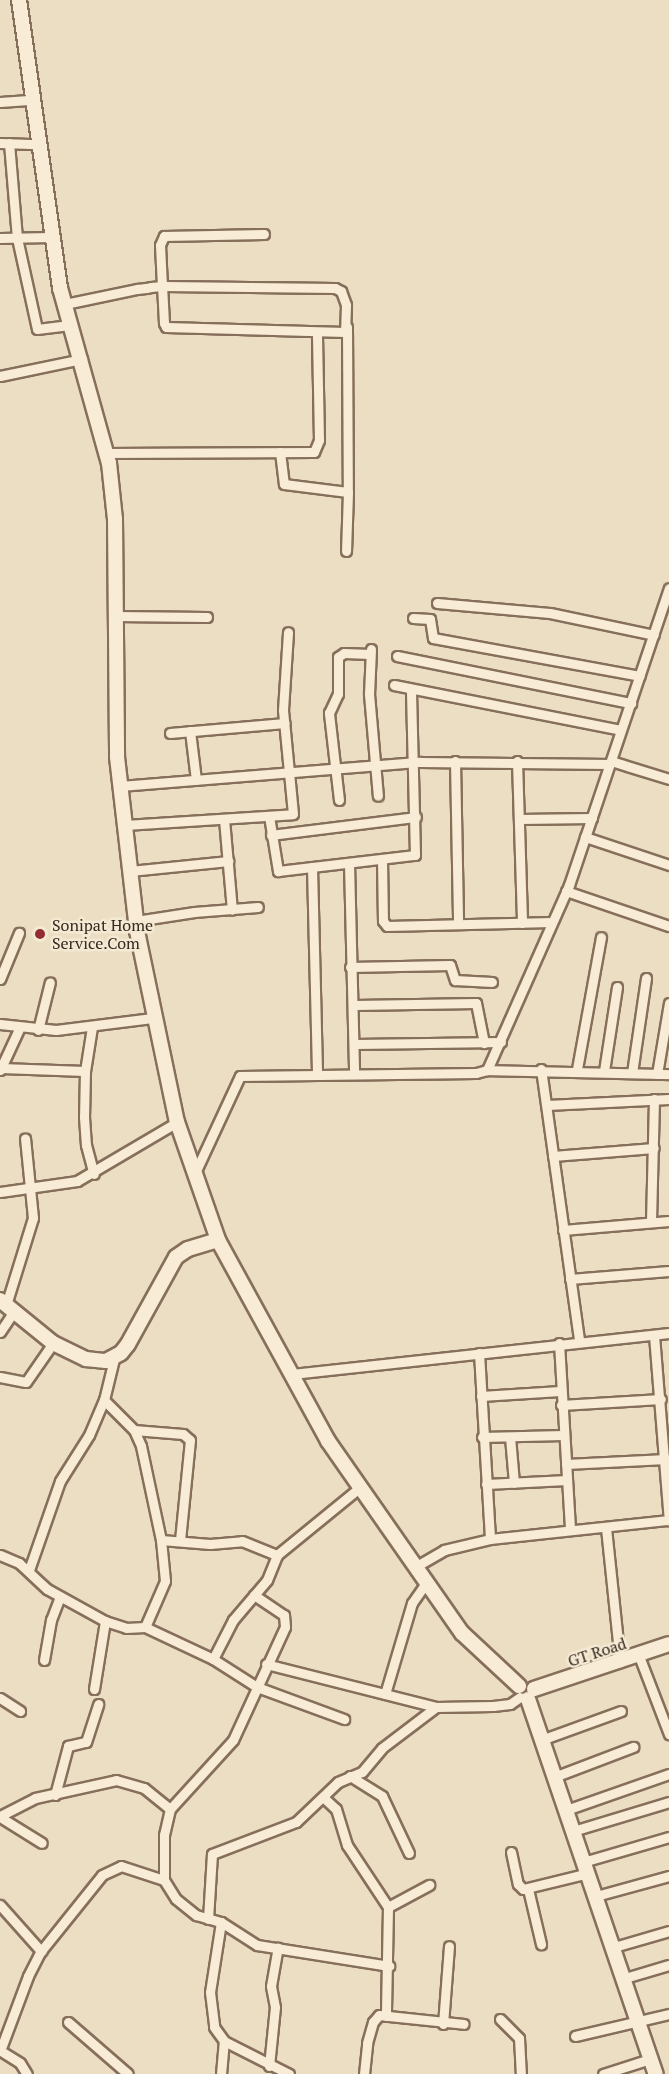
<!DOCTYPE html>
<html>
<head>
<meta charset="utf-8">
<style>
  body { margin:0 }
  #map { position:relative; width:669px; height:2074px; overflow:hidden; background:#ecdec3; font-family:"PT Serif",serif }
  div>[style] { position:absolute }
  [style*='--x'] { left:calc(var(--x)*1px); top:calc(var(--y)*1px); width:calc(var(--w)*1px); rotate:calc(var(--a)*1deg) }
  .roads { filter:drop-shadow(2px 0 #866f5b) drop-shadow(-2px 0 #866f5b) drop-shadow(0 2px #866f5b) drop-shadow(0 -2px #866f5b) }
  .street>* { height:9px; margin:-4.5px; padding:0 4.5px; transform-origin:4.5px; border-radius:4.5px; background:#f8ecd6 }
  .secondary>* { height:14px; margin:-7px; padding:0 7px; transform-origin:7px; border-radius:7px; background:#f8ecd6 }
  .dots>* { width:16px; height:16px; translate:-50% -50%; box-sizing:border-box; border:3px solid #f4e9d3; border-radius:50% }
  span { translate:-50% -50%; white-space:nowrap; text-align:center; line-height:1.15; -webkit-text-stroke:5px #f4e9d3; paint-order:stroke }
  .poi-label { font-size:16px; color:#36291e }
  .left { translate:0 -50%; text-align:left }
  .street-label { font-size:16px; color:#36291e }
</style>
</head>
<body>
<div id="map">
  <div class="roads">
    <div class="street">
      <i style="--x:0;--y:102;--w:32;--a:-4"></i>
      <i style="--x:0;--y:143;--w:38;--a:2"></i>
      <i style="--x:9;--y:143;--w:95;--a:85.2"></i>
      <i style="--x:17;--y:238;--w:93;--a:77.6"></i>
      <i style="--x:37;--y:329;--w:35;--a:-7"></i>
      <i style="--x:0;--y:238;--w:51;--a:-1.1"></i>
      <i style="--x:65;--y:304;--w:74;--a:-11.8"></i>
      <i style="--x:137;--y:289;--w:9;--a:-6"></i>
      <i style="--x:146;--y:288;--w:5;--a:-11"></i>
      <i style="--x:151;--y:287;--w:11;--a:-5"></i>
      <i style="--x:162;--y:286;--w:2;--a:0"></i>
      <i style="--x:164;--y:286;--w:171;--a:0.7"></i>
      <i style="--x:335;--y:288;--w:7;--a:27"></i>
      <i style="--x:341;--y:291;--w:15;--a:70"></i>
      <i style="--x:346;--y:305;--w:27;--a:92"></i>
      <i style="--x:345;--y:332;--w:179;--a:-178.4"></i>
      <i style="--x:166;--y:327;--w:4;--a:-117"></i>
      <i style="--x:164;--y:323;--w:37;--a:-93"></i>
      <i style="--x:162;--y:286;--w:41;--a:-92.8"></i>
      <i style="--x:160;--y:245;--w:10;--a:-66"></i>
      <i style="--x:164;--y:236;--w:100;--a:-1.1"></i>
      <i style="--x:347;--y:327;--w:165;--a:89.7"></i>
      <i style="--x:0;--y:376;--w:84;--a:-11.7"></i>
      <i style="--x:280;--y:452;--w:32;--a:83"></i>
      <i style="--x:284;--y:484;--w:64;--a:7.1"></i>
      <i style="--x:348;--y:492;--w:59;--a:91.9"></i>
      <i style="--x:107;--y:453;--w:207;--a:-0.3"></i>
      <i style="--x:314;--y:452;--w:13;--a:-67"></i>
      <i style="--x:319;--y:440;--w:108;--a:-91.1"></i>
      <i style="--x:437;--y:603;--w:113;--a:5.1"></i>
      <i style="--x:550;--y:613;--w:106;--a:11.9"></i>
      <i style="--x:115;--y:616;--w:92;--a:0.6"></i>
      <i style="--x:413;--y:618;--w:17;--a:3"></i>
      <i style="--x:430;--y:619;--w:19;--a:81"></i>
      <i style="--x:433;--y:638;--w:210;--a:10.4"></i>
      <i style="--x:371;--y:649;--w:45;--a:92.5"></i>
      <i style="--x:369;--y:694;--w:102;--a:85"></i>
      <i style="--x:397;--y:656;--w:239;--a:11.4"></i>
      <i style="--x:394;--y:685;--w:231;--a:11.2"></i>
      <i style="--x:190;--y:731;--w:49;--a:83"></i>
      <i style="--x:170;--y:733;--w:115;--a:-5"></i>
      <i style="--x:455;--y:761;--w:163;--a:88.9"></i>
      <i style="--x:517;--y:761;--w:162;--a:88.2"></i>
      <i style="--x:611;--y:761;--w:61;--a:17.2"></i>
      <i style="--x:120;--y:786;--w:301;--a:-4.6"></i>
      <i style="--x:420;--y:762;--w:190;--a:0.6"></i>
      <i style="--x:339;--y:800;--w:88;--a:-96.6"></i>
      <i style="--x:329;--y:713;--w:21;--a:-65"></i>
      <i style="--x:338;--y:694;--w:37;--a:-90"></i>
      <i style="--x:338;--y:657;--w:7;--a:-34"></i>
      <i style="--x:344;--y:653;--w:26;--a:2"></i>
      <i style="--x:269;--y:816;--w:56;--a:80.7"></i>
      <i style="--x:278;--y:871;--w:138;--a:-6.7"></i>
      <i style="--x:415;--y:855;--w:166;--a:-91.4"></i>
      <i style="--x:224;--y:819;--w:91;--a:85"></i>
      <i style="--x:519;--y:819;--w:73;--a:-0.8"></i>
      <i style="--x:125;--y:825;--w:168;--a:-3.7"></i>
      <i style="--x:293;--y:814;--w:104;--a:-95.5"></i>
      <i style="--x:283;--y:710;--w:78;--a:-86.3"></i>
      <i style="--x:271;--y:835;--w:146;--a:-7.1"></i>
      <i style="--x:585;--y:837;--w:89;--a:18.4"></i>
      <i style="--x:382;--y:859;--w:62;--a:89.1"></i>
      <i style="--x:383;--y:921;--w:6;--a:51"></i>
      <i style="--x:387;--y:926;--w:165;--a:-1.4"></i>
      <i style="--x:349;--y:863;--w:209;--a:88.6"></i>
      <i style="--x:312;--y:867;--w:205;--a:88.6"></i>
      <i style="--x:130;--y:871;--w:99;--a:-5.8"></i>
      <i style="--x:566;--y:891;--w:109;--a:18.8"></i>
      <i style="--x:136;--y:921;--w:59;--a:-8.8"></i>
      <i style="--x:194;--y:912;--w:64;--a:-4.5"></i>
      <i style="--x:350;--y:967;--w:100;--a:-1.1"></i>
      <i style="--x:450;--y:965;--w:16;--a:72"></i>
      <i style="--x:455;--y:980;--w:37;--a:3"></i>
      <i style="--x:0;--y:979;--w:50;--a:-67.6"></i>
      <i style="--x:355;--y:1005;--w:121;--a:-0.9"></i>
      <i style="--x:476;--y:1003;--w:41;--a:78.7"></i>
      <i style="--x:0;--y:1024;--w:56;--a:6.1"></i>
      <i style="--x:56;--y:1030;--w:97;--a:-7.1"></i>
      <i style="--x:92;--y:1027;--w:45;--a:99"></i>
      <i style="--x:85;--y:1071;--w:46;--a:91.2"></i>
      <i style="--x:84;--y:1117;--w:28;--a:86"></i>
      <i style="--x:86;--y:1145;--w:30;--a:75"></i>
      <i style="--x:38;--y:1030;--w:49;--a:-76"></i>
      <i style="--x:355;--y:1044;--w:146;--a:-0.8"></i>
      <i style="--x:1;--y:1068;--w:84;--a:2"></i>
      <i style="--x:541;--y:1069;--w:275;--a:82"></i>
      <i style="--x:577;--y:1069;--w:134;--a:-79.7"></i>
      <i style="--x:0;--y:1070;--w:45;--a:-65.1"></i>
      <i style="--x:487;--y:1070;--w:182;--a:1.3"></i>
      <i style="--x:604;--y:1071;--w:85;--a:-81.2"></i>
      <i style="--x:632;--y:1073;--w:96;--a:-81.6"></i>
      <i style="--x:657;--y:1074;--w:72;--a:-80.4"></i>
      <i style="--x:547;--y:1105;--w:122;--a:-2.8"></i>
      <i style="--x:553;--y:1156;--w:101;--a:-4.5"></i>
      <i style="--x:194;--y:1175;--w:109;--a:-65.1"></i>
      <i style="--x:240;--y:1076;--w:236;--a:-0.7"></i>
      <i style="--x:476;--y:1073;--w:11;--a:-15"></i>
      <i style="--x:487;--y:1070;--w:202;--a:-66.1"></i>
      <i style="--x:569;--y:885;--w:313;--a:-71.4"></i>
      <i style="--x:0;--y:1192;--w:78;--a:-8.1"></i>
      <i style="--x:77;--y:1181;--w:116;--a:-30.5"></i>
      <i style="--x:651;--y:1222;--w:123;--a:-88.6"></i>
      <i style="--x:563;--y:1230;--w:106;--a:-4.9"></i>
      <i style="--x:570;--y:1279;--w:99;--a:-4.6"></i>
      <i style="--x:6;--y:1305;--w:91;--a:-72.8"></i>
      <i style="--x:33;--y:1218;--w:80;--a:-95.7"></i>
      <i style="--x:0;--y:1332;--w:25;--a:-56"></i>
      <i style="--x:654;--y:1335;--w:186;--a:85.4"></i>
      <i style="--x:559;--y:1343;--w:185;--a:86.6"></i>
      <i style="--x:479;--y:1353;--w:186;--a:86.6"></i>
      <i style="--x:292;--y:1374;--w:379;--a:-6.2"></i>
      <i style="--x:0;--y:1377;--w:26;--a:11"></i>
      <i style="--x:26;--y:1382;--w:47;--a:-55.3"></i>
      <i style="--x:481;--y:1396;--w:79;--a:-3.6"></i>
      <i style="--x:104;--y:1400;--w:42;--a:45"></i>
      <i style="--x:134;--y:1430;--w:17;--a:66"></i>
      <i style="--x:141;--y:1446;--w:96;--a:78"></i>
      <i style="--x:161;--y:1540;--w:41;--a:84.4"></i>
      <i style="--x:165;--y:1581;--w:50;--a:113.5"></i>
      <i style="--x:561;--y:1405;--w:100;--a:-3.4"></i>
      <i style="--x:134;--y:1430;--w:49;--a:4.7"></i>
      <i style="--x:183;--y:1434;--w:9;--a:41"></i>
      <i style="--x:190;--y:1440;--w:101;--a:95.7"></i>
      <i style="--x:482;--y:1437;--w:81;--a:-1.4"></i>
      <i style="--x:510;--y:1437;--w:46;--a:85"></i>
      <i style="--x:566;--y:1464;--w:100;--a:-2.9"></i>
      <i style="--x:486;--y:1484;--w:81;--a:-2.8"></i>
      <i style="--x:606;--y:1528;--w:135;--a:84"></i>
      <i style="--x:161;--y:1540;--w:49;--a:4.7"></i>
      <i style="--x:210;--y:1544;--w:32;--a:-5"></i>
      <i style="--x:242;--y:1541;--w:38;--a:22"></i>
      <i style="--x:0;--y:1555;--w:21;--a:23"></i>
      <i style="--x:19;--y:1563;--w:38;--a:43"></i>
      <i style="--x:47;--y:1589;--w:66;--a:28.9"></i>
      <i style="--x:105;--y:1621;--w:22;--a:18"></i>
      <i style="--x:126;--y:1628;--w:19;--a:-3"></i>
      <i style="--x:145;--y:1627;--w:75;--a:25.2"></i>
      <i style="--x:213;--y:1659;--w:52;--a:32.5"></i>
      <i style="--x:257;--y:1687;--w:93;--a:20.2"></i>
      <i style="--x:415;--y:1567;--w:34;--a:-30"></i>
      <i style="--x:444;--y:1550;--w:47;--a:-13.4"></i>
      <i style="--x:490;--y:1539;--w:180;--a:-6.1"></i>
      <i style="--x:29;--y:1570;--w:94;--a:-70.8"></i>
      <i style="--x:60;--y:1481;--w:54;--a:-57.8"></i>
      <i style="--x:89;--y:1435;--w:38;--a:-67"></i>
      <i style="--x:104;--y:1400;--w:42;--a:-76.3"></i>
      <i style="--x:254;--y:1595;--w:36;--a:34"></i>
      <i style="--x:284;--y:1615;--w:12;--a:85"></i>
      <i style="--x:285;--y:1627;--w:124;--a:114.7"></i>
      <i style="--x:233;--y:1740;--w:93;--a:132.4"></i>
      <i style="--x:170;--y:1809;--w:27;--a:103"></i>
      <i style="--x:164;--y:1835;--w:45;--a:90"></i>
      <i style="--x:164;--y:1880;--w:22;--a:58"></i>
      <i style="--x:176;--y:1899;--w:26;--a:39"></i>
      <i style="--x:196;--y:1915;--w:26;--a:16"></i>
      <i style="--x:221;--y:1922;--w:43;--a:32.6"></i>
      <i style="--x:257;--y:1945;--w:134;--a:9"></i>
      <i style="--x:639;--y:1656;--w:84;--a:69"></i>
      <i style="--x:213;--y:1659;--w:44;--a:-62.9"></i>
      <i style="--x:233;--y:1620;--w:52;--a:-49.6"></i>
      <i style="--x:267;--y:1580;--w:27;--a:-68"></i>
      <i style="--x:277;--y:1555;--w:104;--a:-39.2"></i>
      <i style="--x:44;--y:1660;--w:41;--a:-80.1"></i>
      <i style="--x:51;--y:1620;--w:25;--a:-69"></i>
      <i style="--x:266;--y:1664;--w:175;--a:14.2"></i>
      <i style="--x:436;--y:1707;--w:57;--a:-1"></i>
      <i style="--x:493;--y:1706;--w:17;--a:-7"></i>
      <i style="--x:510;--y:1704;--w:12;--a:-35"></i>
      <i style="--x:94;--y:1689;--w:69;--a:-80.8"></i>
      <i style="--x:385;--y:1694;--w:95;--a:-73.5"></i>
      <i style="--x:412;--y:1603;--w:24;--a:-55"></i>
      <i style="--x:0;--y:1698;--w:24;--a:33"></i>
      <i style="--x:541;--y:1740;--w:85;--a:-19.9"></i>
      <i style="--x:350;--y:1776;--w:38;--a:32"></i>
      <i style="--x:382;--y:1796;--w:63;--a:64.7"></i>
      <i style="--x:554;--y:1777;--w:85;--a:-20.8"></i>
      <i style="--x:55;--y:1795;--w:51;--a:-75.1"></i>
      <i style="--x:68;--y:1746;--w:18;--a:-13"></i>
      <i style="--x:86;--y:1742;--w:40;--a:-72"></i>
      <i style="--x:324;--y:1798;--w:16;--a:43"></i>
      <i style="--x:336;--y:1809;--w:38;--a:73"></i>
      <i style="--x:347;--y:1845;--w:74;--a:56.5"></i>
      <i style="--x:388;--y:1907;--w:109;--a:91.1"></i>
      <i style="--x:566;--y:1810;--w:109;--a:-19.3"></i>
      <i style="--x:0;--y:1816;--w:39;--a:-27"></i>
      <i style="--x:35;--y:1798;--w:83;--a:-12.5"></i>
      <i style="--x:116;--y:1780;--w:29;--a:16"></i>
      <i style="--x:144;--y:1788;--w:33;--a:39"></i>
      <i style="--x:0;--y:1817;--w:49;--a:31.8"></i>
      <i style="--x:573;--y:1831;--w:100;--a:-16.8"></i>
      <i style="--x:511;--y:1852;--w:33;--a:78"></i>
      <i style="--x:518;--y:1884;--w:7;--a:45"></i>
      <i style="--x:523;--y:1889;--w:67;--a:-13.8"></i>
      <i style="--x:583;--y:1862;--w:90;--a:-16.2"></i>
      <i style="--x:528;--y:1889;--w:57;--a:76.7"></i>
      <i style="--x:596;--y:1896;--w:76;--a:-15.3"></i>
      <i style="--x:0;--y:1905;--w:62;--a:48.3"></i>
      <i style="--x:388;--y:1907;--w:47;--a:-28.2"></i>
      <i style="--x:208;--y:1919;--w:65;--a:-86.5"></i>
      <i style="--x:212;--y:1854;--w:90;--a:-20.9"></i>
      <i style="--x:296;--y:1822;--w:58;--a:-43.6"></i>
      <i style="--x:338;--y:1782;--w:26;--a:-23"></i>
      <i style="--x:362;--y:1772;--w:31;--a:-50"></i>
      <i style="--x:382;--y:1748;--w:68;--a:-37.2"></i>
      <i style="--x:221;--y:1922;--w:71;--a:98.9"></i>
      <i style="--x:210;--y:1992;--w:35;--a:83"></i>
      <i style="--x:214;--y:2027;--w:17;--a:54"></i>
      <i style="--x:224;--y:2041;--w:73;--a:26.9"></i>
      <i style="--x:614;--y:1947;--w:57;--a:-16.2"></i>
      <i style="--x:625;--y:1978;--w:46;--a:-16.5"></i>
      <i style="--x:500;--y:2019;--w:27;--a:45"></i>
      <i style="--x:519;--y:2038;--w:36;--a:87"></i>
      <i style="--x:68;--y:2022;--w:79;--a:40.9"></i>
      <i style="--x:443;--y:2024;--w:78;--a:-85.6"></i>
      <i style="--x:575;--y:2036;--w:97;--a:-13.2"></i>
      <i style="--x:0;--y:2051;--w:80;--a:-69.5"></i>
      <i style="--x:28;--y:1976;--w:28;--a:-63"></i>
      <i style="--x:41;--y:1951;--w:97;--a:-51.2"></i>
      <i style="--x:102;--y:1875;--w:21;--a:-25"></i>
      <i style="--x:121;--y:1866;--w:45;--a:18"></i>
      <i style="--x:1;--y:2051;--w:22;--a:32"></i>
      <i style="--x:20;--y:2063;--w:13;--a:58"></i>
      <i style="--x:269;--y:2066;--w:59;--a:-84.2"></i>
      <i style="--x:275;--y:2007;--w:21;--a:-101"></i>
      <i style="--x:271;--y:1986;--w:39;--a:-80"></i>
      <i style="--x:221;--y:2074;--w:33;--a:-85"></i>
      <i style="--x:364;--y:2074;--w:31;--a:-84"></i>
      <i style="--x:367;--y:2043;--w:22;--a:-74"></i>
      <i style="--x:373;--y:2022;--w:9;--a:-49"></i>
      <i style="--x:379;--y:2015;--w:85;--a:6"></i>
      <i style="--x:603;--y:2074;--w:49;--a:-17.7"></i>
    </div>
    <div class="secondary">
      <i style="--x:19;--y:0;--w:291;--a:81.9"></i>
      <i style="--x:60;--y:288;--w:182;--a:74.4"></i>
      <i style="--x:109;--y:463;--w:56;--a:83.9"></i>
      <i style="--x:115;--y:519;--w:238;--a:89.5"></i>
      <i style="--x:117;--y:757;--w:175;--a:83.4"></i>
      <i style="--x:137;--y:931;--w:195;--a:78.2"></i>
      <i style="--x:177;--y:1122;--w:125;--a:70.8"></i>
      <i style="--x:218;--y:1240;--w:229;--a:61.3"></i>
      <i style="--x:328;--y:1441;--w:234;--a:55.1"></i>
      <i style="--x:462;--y:1633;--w:78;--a:42.9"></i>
      <i style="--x:0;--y:1300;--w:68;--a:39.1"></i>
      <i style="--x:53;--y:1343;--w:37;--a:26"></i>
      <i style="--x:86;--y:1359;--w:20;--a:6"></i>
      <i style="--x:106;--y:1361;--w:17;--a:-28"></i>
      <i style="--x:121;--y:1353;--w:11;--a:-52"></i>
      <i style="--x:128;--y:1344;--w:99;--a:-61.1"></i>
      <i style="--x:176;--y:1257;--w:14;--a:-34"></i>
      <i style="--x:188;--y:1249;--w:31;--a:-17"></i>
      <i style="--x:534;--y:1689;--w:142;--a:-18.4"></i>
      <i style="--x:528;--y:1699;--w:396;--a:71.2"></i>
    </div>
  </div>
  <div class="dots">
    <i style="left:40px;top:934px;background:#932d33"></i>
  </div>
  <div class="poi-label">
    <span class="left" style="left:52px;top:934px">Sonipat Home<br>Service.Com</span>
  </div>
  <div class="street-label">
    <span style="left:597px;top:1652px;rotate:-18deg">GT Road</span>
  </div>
</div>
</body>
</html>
